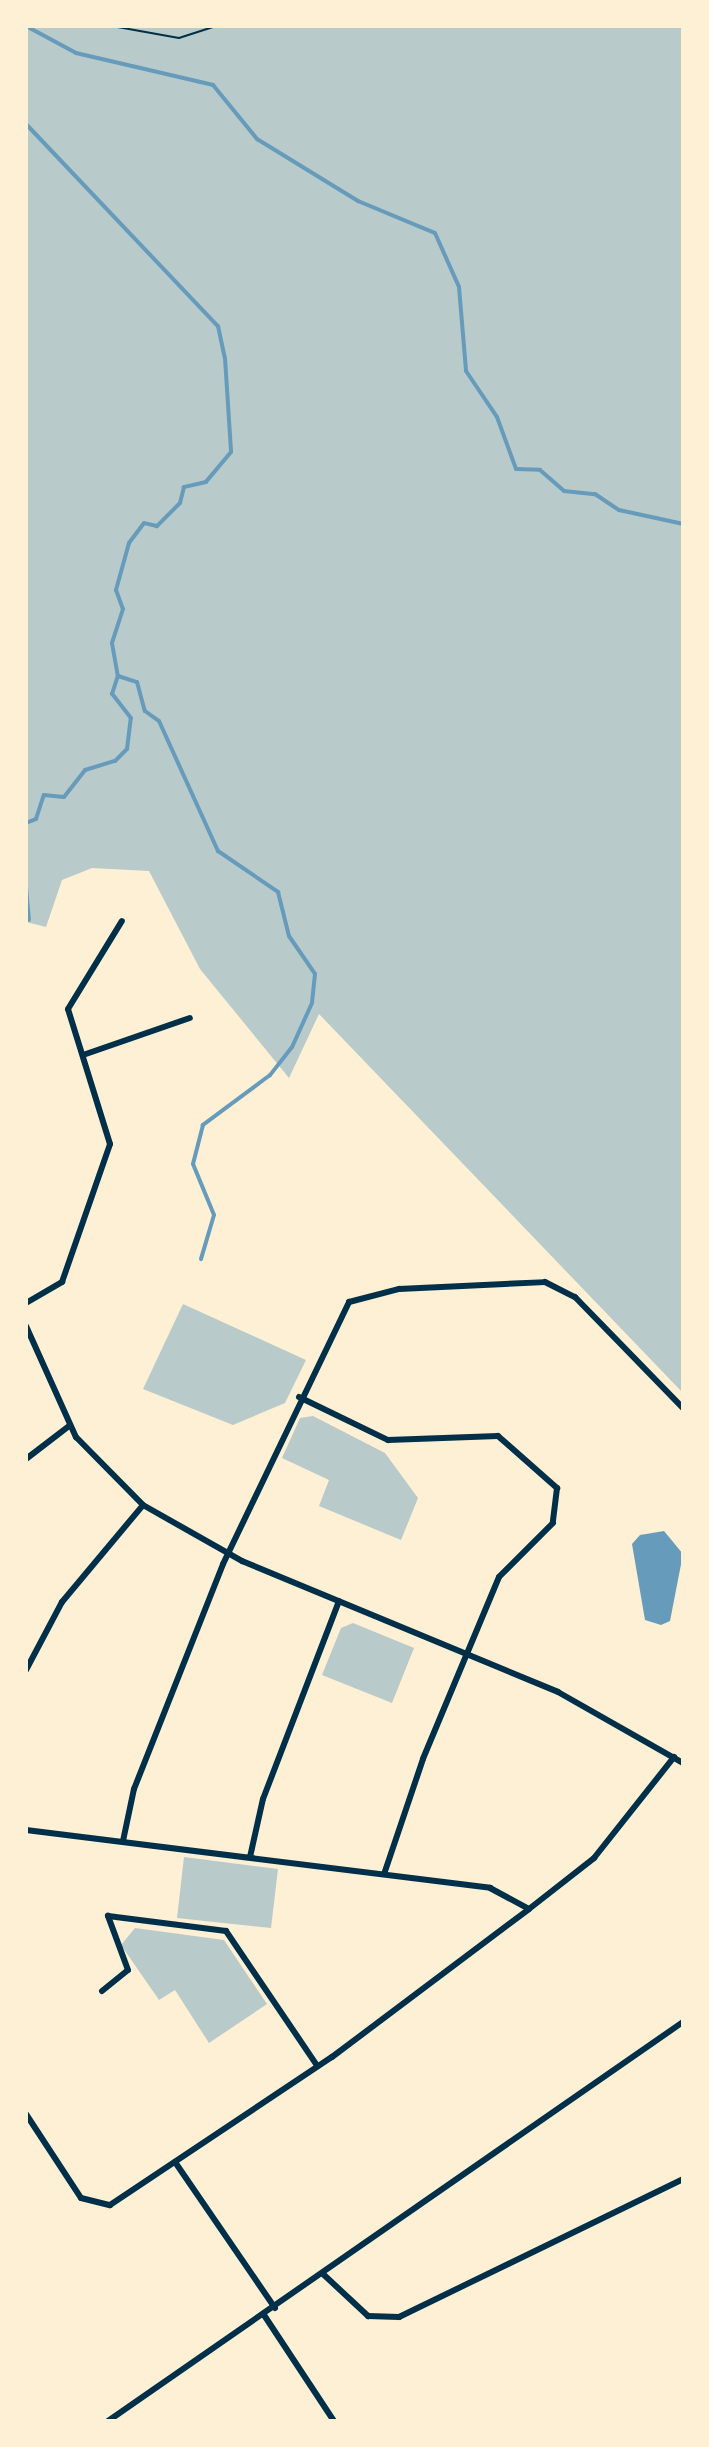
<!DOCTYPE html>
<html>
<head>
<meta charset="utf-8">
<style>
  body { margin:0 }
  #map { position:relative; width:709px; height:2447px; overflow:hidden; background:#fdf0d5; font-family:Quicksand,sans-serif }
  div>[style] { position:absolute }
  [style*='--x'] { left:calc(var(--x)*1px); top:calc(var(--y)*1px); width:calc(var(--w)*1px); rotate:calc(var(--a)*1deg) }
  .green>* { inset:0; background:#b9caca }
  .water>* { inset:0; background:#669bbc }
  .stream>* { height:4px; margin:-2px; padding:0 2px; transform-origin:2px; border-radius:2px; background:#669bbc }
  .path>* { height:2px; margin:-1px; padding:0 1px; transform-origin:1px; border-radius:1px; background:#003049 }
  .minor>* { height:6px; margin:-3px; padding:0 3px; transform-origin:3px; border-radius:3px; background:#003049 }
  span { translate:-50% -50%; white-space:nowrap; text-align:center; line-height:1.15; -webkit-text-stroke:7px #fdf0d5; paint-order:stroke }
  .frame { position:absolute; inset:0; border:28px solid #fdf0d5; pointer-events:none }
</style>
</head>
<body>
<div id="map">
  <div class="green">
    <i style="clip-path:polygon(26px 26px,683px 26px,683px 1393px,319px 1014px,289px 1078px,200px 969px,149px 871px,92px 868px,62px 880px,46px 927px,26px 922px)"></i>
    <i style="clip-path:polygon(183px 1304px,306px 1360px,285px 1403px,233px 1425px,143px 1389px)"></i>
    <i style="clip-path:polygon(313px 1416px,385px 1453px,418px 1498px,401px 1540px,319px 1506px,329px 1480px,282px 1458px,300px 1418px)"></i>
    <i style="clip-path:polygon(353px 1623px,414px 1648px,392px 1703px,322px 1675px,341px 1628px)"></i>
    <i style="clip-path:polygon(184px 1857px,278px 1869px,271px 1928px,177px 1918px)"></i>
    <i style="clip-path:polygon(135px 1928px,224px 1940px,267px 2004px,209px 2043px,175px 1990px,159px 2000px,121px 1945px)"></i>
  </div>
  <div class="water">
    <i style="clip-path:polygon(664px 1531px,683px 1554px,670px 1621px,661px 1625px,645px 1620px,632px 1544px,640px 1535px)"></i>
  </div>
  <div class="stream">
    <i style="--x:26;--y:26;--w:57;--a:28.4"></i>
    <i style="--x:76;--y:53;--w:141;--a:13.1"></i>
    <i style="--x:213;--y:85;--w:70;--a:50.8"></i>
    <i style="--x:257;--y:139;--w:119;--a:31.5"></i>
    <i style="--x:358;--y:201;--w:83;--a:22.6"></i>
    <i style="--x:435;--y:233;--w:59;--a:66"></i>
    <i style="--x:459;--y:287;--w:84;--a:85.2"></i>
    <i style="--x:466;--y:371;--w:55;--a:56"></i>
    <i style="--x:497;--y:417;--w:55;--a:69.9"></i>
    <i style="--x:516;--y:469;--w:24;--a:2"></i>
    <i style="--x:540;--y:470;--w:32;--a:41"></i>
    <i style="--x:564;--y:491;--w:31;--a:6"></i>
    <i style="--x:595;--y:494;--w:29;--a:34"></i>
    <i style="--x:619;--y:510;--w:66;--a:12.3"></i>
    <i style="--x:26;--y:124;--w:279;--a:46.5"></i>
    <i style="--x:218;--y:326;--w:33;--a:78"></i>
    <i style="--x:225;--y:358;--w:94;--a:86.3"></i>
    <i style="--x:231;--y:452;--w:39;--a:130"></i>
    <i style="--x:206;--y:482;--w:23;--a:167"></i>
    <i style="--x:184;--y:487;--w:16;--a:104"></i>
    <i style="--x:180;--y:503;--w:33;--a:135"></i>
    <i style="--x:157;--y:526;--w:13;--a:-167"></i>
    <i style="--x:144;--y:523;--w:25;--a:127"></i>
    <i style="--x:129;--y:543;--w:49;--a:105.5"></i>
    <i style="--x:116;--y:590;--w:20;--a:70"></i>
    <i style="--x:123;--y:609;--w:36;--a:108"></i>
    <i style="--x:112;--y:643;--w:34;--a:80"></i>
    <i style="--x:118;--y:676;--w:20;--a:18"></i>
    <i style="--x:137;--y:682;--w:30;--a:75"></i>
    <i style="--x:145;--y:711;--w:17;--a:36"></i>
    <i style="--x:159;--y:721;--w:143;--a:65.6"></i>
    <i style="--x:218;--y:851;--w:73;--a:34.3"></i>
    <i style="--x:278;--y:892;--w:45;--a:76"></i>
    <i style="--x:289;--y:936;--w:46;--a:55.6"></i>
    <i style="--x:315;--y:974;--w:29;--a:96"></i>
    <i style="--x:312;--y:1003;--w:48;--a:114.4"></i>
    <i style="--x:292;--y:1047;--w:36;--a:128"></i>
    <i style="--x:270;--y:1075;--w:84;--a:143.3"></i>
    <i style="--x:203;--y:1125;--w:40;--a:104.4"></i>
    <i style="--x:193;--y:1164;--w:55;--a:67.6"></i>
    <i style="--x:214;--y:1215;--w:46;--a:106.5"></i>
    <i style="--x:26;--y:823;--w:11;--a:-22"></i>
    <i style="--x:36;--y:819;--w:25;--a:-72"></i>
    <i style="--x:44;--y:795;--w:20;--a:6"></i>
    <i style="--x:64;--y:797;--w:34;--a:-52"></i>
    <i style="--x:85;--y:770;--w:31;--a:-17"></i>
    <i style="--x:115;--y:761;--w:17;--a:-45"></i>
    <i style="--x:127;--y:749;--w:31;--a:-83"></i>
    <i style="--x:131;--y:718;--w:31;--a:-128"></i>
    <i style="--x:112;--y:694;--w:19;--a:-72"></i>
    <i style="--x:26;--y:887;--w:33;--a:85"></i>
  </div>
  <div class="path">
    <i style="--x:112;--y:26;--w:68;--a:10.2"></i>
    <i style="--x:179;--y:38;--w:39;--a:-18"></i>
  </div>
  <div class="minor">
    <i style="--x:83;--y:1055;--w:113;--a:-19.1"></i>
    <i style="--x:26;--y:1303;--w:42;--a:-30.3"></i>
    <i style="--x:62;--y:1282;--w:146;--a:-70.8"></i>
    <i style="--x:110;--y:1144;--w:141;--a:-107.3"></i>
    <i style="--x:68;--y:1009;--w:103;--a:-58.5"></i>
    <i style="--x:26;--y:1326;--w:122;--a:65.8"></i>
    <i style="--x:76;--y:1437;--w:95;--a:45.4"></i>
    <i style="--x:143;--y:1505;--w:114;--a:29.5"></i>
    <i style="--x:242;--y:1561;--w:342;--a:22.5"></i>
    <i style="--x:558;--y:1692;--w:144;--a:29.6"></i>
    <i style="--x:299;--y:1397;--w:99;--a:25.8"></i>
    <i style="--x:388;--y:1440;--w:110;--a:-2.1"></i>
    <i style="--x:498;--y:1436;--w:79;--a:41.4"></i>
    <i style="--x:557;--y:1488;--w:35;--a:97"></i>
    <i style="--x:553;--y:1523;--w:76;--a:135"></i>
    <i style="--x:499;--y:1577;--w:197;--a:112.7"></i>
    <i style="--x:423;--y:1759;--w:121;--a:108.7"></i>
    <i style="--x:26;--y:1459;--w:54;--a:-37.5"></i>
    <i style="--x:26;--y:1670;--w:77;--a:-62.1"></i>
    <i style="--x:62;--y:1602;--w:126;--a:-50.1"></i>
    <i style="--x:26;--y:1830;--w:468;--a:7.1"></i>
    <i style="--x:490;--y:1888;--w:44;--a:28.3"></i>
    <i style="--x:529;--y:1909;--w:83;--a:-38.1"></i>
    <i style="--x:594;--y:1858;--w:129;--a:-51.6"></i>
    <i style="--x:123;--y:1841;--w:53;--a:-78.1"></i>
    <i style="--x:134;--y:1789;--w:242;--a:-68.4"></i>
    <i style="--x:223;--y:1564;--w:291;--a:-64.3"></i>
    <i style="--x:349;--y:1302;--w:52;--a:-14.6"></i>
    <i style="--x:399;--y:1289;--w:146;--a:-2.7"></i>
    <i style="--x:545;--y:1282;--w:34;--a:27"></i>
    <i style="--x:575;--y:1297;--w:155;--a:45.8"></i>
    <i style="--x:250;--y:1857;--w:59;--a:-77.4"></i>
    <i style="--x:263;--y:1799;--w:212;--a:-69"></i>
    <i style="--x:102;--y:1991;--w:33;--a:-39"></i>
    <i style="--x:128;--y:1970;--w:58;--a:-110.3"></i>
    <i style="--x:108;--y:1916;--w:119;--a:7.2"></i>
    <i style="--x:226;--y:1931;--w:161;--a:55.9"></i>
    <i style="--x:26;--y:2114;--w:100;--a:56.8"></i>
    <i style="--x:81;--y:2198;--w:30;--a:14"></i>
    <i style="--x:110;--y:2205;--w:267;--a:-33.7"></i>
    <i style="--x:332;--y:2057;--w:246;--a:-36.9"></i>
    <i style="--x:175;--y:2162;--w:177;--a:55.6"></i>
    <i style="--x:323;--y:2274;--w:62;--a:43"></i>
    <i style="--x:368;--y:2316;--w:31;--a:2"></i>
    <i style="--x:399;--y:2317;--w:316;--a:-25.9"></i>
    <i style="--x:264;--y:2315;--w:127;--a:56.6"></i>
    <i style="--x:108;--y:2421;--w:700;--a:-34.76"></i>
  </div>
  <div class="frame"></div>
</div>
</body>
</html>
